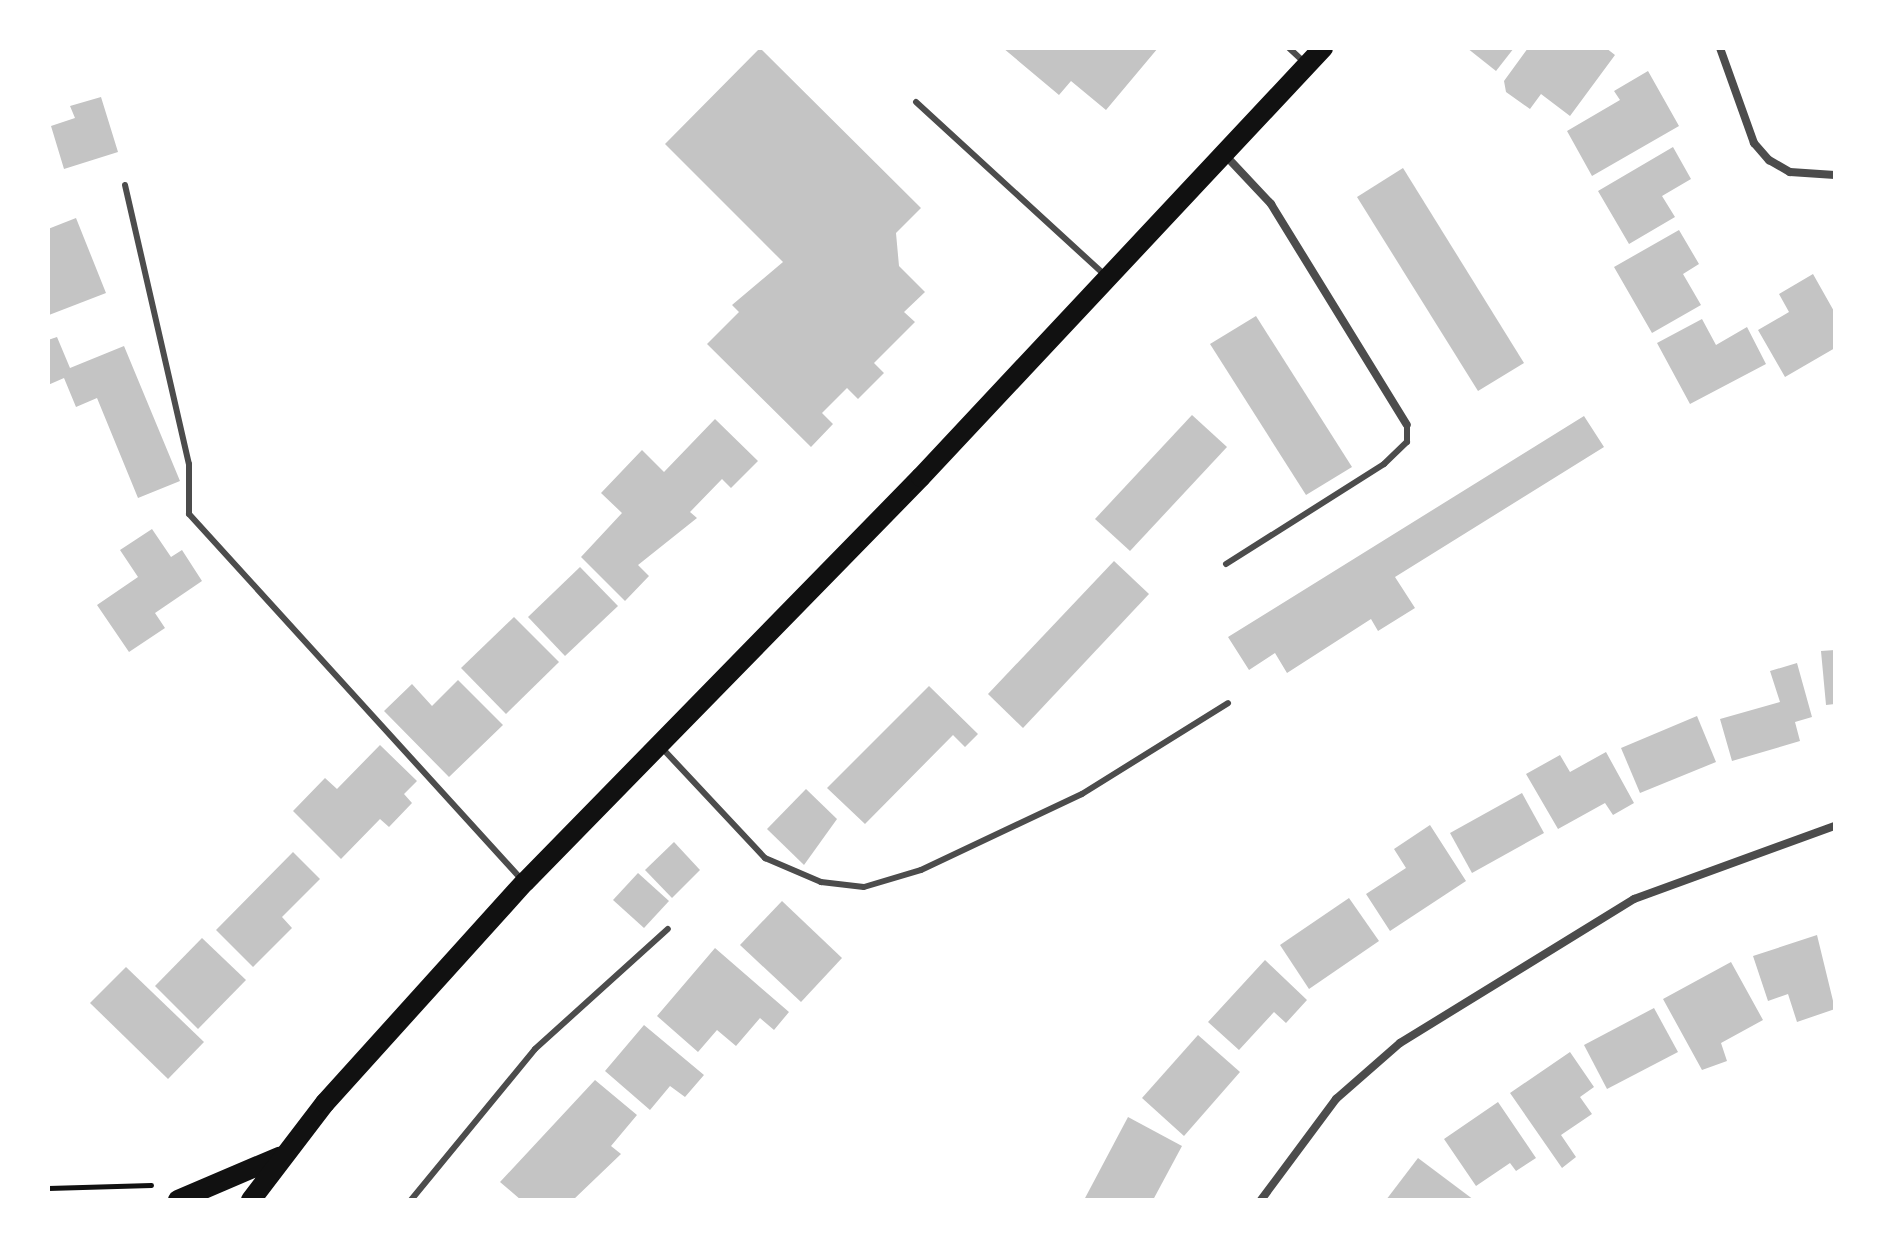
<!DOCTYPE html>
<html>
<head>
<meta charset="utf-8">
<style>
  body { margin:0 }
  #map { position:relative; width:1883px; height:1248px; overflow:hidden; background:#fff; font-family:"Archivo Narrow",sans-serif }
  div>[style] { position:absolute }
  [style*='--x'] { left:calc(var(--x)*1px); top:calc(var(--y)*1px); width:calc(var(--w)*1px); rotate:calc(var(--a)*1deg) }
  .building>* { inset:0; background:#c4c4c4 }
  .path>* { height:5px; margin:-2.5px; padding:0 2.5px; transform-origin:2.5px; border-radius:2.5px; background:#111 }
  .service>* { height:6px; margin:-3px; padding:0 3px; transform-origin:3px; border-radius:3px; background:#4c4c4c }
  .minor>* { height:8px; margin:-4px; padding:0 4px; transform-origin:4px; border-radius:4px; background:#4c4c4c }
  .primary>* { height:20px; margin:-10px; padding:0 10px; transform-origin:10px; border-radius:10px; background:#111 }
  span { translate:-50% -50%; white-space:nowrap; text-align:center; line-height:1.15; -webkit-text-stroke:8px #fff; paint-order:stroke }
  .frame { position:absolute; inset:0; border:50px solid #fff; pointer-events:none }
</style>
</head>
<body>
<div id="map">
  <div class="building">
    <i style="clip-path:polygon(760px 48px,921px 208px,896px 233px,899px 266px,925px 292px,904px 312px,915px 322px,874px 363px,884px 373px,858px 399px,847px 388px,822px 413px,833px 424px,811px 447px,707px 344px,739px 312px,732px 305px,783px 262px,665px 144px)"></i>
    <i style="clip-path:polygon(1003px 48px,1158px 48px,1106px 110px,1071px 81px,1059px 95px)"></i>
    <i style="clip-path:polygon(1467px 48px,1514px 48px,1496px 71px)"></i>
    <i style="clip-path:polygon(1528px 48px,1606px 48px,1615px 55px,1570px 116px,1541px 94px,1530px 109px,1506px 92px,1504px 81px)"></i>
    <i style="clip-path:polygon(1648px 71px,1679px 126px,1592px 176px,1567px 131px,1620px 100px,1614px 91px)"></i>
    <i style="clip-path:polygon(101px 97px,118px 152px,64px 169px,51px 126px,75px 118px,70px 106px)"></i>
    <i style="clip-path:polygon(1673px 147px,1691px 179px,1662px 196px,1675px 217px,1629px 244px,1598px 191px)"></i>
    <i style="clip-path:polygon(1403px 168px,1524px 363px,1478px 391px,1357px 197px)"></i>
    <i style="clip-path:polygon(76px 218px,106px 293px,49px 315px,48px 229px)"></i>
    <i style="clip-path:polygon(1679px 230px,1699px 264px,1683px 274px,1701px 305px,1652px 333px,1614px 267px)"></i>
    <i style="clip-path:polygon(1813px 274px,1835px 313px,1835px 348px,1785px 377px,1758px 330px,1789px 312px,1779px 294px)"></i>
    <i style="clip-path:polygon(1256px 316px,1352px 467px,1306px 495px,1210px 344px)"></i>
    <i style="clip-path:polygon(1702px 319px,1716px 345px,1747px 327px,1766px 364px,1690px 404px,1657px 343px)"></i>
    <i style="clip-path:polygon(57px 337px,70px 368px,124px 346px,180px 481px,138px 498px,97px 398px,76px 407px,64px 378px,48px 385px,48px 340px)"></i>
    <i style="clip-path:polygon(1192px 415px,1227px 447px,1130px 551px,1095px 519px)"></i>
    <i style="clip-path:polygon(1584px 416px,1604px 447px,1395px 577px,1415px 608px,1378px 631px,1371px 619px,1287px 673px,1275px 653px,1249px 670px,1228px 637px)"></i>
    <i style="clip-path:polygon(715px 419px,758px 461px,731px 488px,722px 479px,690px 512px,697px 518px,638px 565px,649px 576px,625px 601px,581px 557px,622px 513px,601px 493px,642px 450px,664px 472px)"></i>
    <i style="clip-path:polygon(152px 529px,171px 557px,182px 550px,202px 581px,155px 613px,165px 628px,129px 652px,97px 605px,138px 577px,120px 550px)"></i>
    <i style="clip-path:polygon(1114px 561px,1149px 594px,1023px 728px,988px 694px)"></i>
    <i style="clip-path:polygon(580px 567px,618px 606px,565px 656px,528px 617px)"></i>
    <i style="clip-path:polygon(514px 617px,559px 662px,506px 714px,461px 668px)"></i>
    <i style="clip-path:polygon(1835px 650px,1835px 704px,1826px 705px,1821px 651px)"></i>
    <i style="clip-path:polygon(1797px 663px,1812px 717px,1795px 722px,1800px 741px,1732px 761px,1720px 719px,1780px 702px,1770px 671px)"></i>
    <i style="clip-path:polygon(458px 680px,503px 725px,449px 777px,384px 711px,412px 684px,432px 706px)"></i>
    <i style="clip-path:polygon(929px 686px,978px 734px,965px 747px,953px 735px,865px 824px,827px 788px)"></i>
    <i style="clip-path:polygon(1697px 716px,1716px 762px,1640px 793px,1621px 748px)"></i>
    <i style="clip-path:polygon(380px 745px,417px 781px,404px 794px,412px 803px,389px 827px,380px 819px,341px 859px,293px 811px,325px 778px,337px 789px)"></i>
    <i style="clip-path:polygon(1606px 752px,1634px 803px,1613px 815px,1605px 803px,1558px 829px,1526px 774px,1560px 755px,1570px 772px)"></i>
    <i style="clip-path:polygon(806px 789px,837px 819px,804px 865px,767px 829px)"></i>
    <i style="clip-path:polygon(1522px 793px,1544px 833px,1472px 873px,1450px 833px)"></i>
    <i style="clip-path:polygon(1430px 825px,1466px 881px,1390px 931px,1366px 894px,1406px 868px,1394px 849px)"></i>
    <i style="clip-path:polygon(674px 842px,700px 870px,672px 898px,645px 870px)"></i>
    <i style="clip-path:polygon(293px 852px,320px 879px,282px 917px,292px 928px,253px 967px,216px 930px)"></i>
    <i style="clip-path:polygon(638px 873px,669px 901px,644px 928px,613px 900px)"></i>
    <i style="clip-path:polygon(1349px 898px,1379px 941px,1309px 989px,1280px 945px)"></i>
    <i style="clip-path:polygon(782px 901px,842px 958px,801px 1002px,740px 945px)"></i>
    <i style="clip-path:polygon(1817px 935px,1835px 1009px,1797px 1022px,1788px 994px,1768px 1001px,1753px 956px)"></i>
    <i style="clip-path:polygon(202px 938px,246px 980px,198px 1029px,155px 986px)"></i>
    <i style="clip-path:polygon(715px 948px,789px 1012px,774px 1030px,760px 1018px,736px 1046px,717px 1030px,698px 1052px,657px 1016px)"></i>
    <i style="clip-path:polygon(1265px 960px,1307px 1000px,1286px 1023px,1274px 1012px,1239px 1050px,1208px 1022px)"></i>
    <i style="clip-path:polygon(1731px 962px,1763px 1020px,1721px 1043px,1727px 1061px,1702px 1070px,1663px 999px)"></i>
    <i style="clip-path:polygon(126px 967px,204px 1042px,168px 1079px,90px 1003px)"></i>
    <i style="clip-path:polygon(1654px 1008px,1678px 1052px,1607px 1089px,1584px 1045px)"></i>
    <i style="clip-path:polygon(644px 1025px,704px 1075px,685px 1097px,670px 1086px,650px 1110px,605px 1071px)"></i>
    <i style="clip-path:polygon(1198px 1035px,1240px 1072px,1184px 1136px,1142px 1098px)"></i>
    <i style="clip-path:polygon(1570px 1052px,1594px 1087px,1580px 1097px,1592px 1114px,1561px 1135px,1576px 1157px,1562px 1168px,1510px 1093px)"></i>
    <i style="clip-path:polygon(595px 1080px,637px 1115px,611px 1146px,621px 1154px,573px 1200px,521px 1200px,500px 1182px)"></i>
    <i style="clip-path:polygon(1498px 1102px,1536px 1158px,1516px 1171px,1510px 1163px,1476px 1186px,1444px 1139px)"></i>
    <i style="clip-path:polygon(1128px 1117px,1182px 1146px,1153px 1200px,1084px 1200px)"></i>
    <i style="clip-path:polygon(1418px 1158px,1474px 1200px,1386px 1200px)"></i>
  </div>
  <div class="path">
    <i style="--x:48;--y:1188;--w:103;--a:-1.7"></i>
  </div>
  <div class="service">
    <i style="--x:1289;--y:48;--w:22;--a:43"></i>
    <i style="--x:916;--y:102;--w:258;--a:42.5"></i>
    <i style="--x:125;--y:185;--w:286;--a:77.1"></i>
    <i style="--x:189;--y:464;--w:50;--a:90"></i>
    <i style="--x:189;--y:514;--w:495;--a:47.7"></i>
    <i style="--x:1226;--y:564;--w:187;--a:-32.3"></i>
    <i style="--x:1384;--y:464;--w:32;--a:-44"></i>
    <i style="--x:1407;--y:442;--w:17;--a:-90"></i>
    <i style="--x:662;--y:748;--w:151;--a:46.9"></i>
    <i style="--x:765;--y:858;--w:61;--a:23.2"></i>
    <i style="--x:821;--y:882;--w:43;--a:6.6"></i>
    <i style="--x:864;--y:887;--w:59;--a:-16.6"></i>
    <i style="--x:921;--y:870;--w:178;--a:-25.3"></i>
    <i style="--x:1082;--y:794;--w:172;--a:-31.9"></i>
    <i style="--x:411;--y:1200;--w:195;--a:-50.6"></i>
    <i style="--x:535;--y:1049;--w:179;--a:-42.1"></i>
  </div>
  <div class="minor">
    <i style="--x:1720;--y:48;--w:101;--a:70.3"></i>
    <i style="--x:1754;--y:143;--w:23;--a:49"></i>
    <i style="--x:1769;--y:160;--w:24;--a:30"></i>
    <i style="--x:1790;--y:172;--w:45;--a:3.8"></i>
    <i style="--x:1226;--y:156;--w:66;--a:46.8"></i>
    <i style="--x:1271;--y:204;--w:259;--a:58.4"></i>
    <i style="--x:1261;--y:1200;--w:126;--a:-53.4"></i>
    <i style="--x:1336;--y:1099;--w:85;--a:-41.2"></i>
    <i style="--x:1400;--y:1043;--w:275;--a:-31.6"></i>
    <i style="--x:1634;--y:899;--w:214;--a:-20"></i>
  </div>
  <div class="primary">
    <i style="--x:178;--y:1200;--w:110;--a:-23.1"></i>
    <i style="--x:251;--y:1200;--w:122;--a:-52.7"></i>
    <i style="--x:325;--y:1103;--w:298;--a:-47.9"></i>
    <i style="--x:525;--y:882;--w:566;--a:-45.64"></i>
    <i style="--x:921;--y:477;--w:588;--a:-46.86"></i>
  </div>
  <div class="frame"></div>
</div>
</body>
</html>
